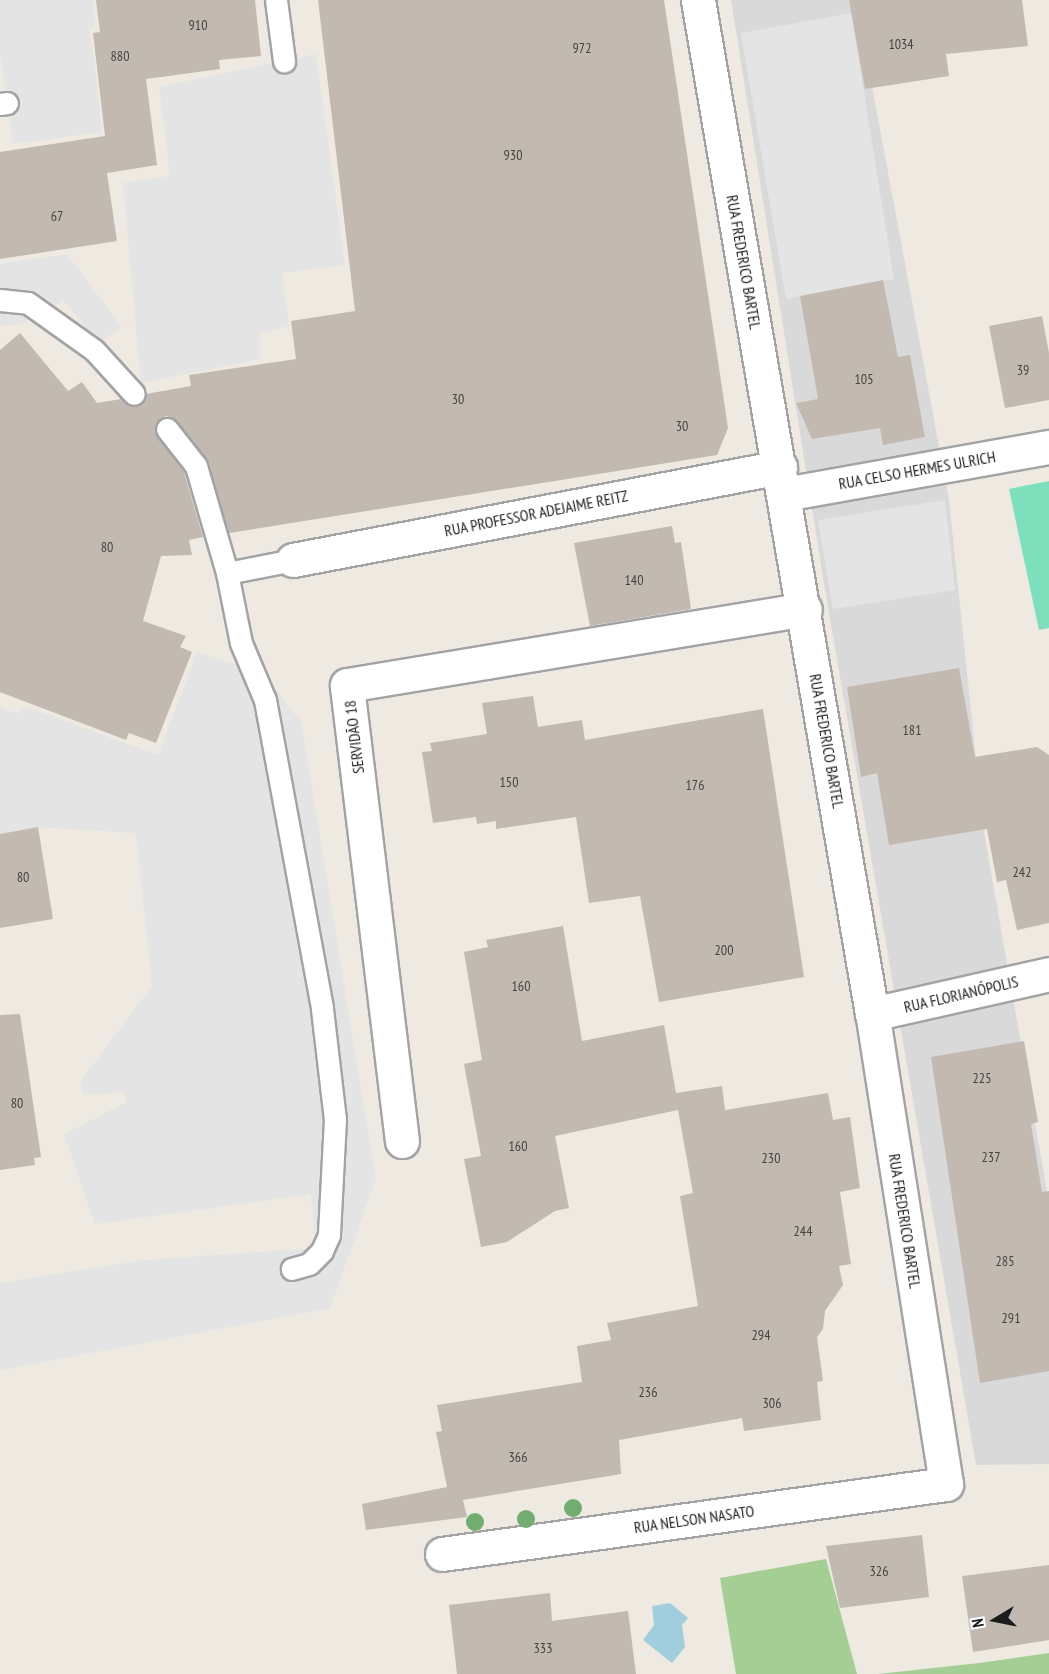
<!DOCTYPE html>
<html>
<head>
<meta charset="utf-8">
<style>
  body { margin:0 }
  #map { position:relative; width:1049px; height:1674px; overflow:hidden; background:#eeeae1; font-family:"PT Sans Narrow",sans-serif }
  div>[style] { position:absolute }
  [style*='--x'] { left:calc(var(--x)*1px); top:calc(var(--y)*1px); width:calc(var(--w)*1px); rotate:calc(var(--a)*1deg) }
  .residential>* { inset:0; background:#dad9d9 }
  .forest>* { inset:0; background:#a5ce95 }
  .pitch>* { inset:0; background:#7ddfbb }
  .parking>* { inset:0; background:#e4e4e4 }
  .water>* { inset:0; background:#a1cedd }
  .building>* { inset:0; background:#c2b9b1 }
  .roads { filter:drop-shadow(2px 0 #a3a3a3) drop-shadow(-2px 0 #a3a3a3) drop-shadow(0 2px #a3a3a3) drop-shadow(0 -2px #a3a3a3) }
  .service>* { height:21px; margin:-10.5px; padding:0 10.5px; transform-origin:10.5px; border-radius:10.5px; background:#fff }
  .minor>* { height:33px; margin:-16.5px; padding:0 16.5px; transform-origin:16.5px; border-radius:16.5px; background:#fff }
  .trees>* { width:18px; height:18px; margin:-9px; border-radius:50%; background:#71ad71 }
  span { translate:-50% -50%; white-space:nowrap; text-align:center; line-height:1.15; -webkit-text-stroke:4.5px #fff; paint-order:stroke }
  .number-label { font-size:14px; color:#464341 }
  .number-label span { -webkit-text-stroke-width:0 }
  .street-label { font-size:16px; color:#1c1c1c }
  .north { position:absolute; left:965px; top:1590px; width:60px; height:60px; -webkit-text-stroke:4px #fff; paint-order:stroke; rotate:260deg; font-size:16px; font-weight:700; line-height:24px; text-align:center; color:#1c1c1c }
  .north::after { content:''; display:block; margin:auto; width:21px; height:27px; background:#1c1c1c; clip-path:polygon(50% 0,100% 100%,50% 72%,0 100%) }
</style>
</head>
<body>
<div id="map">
  <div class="residential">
    <i style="clip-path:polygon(731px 0,856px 0,949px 500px,983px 826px,1049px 1203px,1049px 1464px,976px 1465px,825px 590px)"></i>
  </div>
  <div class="forest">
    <i style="clip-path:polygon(826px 1559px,857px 1674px,736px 1674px,720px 1578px)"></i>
    <i style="clip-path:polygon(1049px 1653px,1049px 1674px,878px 1674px,979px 1663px)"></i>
  </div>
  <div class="pitch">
    <i style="clip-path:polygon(1049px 481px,1049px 628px,1039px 630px,1009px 489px)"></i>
  </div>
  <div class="parking">
    <i style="clip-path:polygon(0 0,93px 0,95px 27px,90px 27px,102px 132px,13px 144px,0 53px)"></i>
    <i style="clip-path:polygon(851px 13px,894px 279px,786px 299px,741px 33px)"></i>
    <i style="clip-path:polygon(316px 54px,345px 265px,282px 273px,289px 326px,259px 334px,261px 359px,141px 383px,123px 183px,170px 176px,159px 87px)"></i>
    <i style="clip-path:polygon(67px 254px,122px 327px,99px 342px,63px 300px,22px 324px,0 326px,0 264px)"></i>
    <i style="clip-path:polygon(945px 500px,955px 590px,833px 609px,818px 520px)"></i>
    <i style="clip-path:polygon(197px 652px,263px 673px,301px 722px,376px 1179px,330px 1308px,0 1370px,0 1283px,145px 1260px,316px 1248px,311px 1194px,95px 1224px,64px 1134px,127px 1102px,124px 1092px,83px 1095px,80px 1082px,152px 986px,136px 833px,38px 827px,0 834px,0 707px,18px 714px,24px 706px,158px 755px)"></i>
  </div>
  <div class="water">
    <i style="clip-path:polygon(670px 1603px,688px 1618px,682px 1625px,685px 1647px,672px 1663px,643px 1640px,654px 1625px,652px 1606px)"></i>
  </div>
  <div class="building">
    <i style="clip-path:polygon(96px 0,255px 0,261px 56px,219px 60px,220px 69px,146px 79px,157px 165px,107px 173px,117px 241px,0 259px,0 152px,105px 136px,93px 33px,100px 32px)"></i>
    <i style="clip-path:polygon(318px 0,664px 0,728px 428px,717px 455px,229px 533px,206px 458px,177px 421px,166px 416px,160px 419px,155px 431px,184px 472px,203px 537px,189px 540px,192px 555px,161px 556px,143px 621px,186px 636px,180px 647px,192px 652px,156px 743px,129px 733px,126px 740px,0 692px,0 350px,20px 333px,68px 391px,82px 382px,97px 403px,121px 399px,136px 406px,143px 403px,146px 394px,191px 386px,189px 375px,296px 359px,291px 321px,355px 311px)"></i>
    <i style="clip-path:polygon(849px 0,1022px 0,1028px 46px,946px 54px,949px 76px,865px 89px)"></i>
    <i style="clip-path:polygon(883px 280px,898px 357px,910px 355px,925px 437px,883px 445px,880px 428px,812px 439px,796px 403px,818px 399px,800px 296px)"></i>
    <i style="clip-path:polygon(1042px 316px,1049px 353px,1049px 400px,1005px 408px,989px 326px)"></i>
    <i style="clip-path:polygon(672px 526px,675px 543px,681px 542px,691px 609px,590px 626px,574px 543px)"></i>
    <i style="clip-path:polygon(959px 668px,975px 757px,1037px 747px,1049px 755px,1049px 923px,1017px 930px,1006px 880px,997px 882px,987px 829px,889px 845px,877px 773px,861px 777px,847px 687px)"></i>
    <i style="clip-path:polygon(533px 696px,538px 727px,582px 720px,585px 740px,763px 709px,804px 977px,659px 1002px,640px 896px,589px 903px,576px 817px,496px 829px,496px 821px,477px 824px,476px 817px,433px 823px,422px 752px,432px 751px,430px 743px,487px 734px,482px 703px)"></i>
    <i style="clip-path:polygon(38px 827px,53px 919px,0 928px,0 834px)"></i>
    <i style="clip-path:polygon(563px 926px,582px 1041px,664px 1025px,676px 1093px,722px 1086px,725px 1110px,828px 1093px,833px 1120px,850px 1117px,860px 1188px,840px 1192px,851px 1264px,839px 1266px,843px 1285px,825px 1311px,823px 1329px,817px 1337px,823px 1381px,817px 1382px,821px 1420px,744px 1431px,742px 1418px,619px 1440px,621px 1474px,463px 1500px,467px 1517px,366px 1530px,362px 1504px,447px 1487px,436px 1432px,442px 1431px,437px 1405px,582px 1382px,577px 1346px,611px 1340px,607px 1323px,698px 1306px,680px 1196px,693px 1193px,678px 1110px,555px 1136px,569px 1208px,555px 1211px,507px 1242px,481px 1247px,464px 1159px,481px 1156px,464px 1064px,482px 1060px,464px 952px,488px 947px,486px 940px)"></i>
    <i style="clip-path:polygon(20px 1014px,41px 1157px,34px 1158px,35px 1165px,0 1170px,0 1015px)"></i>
    <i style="clip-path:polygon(1024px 1041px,1038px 1122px,1031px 1124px,1042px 1192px,1049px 1191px,1049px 1371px,980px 1383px,931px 1057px)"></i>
    <i style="clip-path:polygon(922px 1535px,929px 1597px,840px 1608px,826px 1546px)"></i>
    <i style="clip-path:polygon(1049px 1565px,1049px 1640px,973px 1652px,962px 1576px)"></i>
    <i style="clip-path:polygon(550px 1593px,552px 1621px,628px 1611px,636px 1674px,457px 1674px,449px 1605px)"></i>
  </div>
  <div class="roads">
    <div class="service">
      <i style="--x:276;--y:0;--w:62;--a:82.5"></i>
      <i style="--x:0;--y:104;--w:7;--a:-8"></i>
      <i style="--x:0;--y:300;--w:28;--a:6"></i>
      <i style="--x:28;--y:303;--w:81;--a:35.5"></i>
      <i style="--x:94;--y:350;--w:59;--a:47.7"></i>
      <i style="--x:167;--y:429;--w:47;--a:51.9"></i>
      <i style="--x:196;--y:466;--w:111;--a:73.8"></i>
      <i style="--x:227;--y:573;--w:71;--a:78.7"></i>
      <i style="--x:241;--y:643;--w:62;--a:67.2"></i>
      <i style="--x:265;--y:700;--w:314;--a:79.5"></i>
      <i style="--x:322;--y:1009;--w:111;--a:83.3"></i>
      <i style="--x:335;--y:1119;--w:116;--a:93"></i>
      <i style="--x:329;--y:1235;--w:17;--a:114"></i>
      <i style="--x:322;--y:1251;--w:18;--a:135"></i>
      <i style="--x:309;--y:1264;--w:18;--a:164"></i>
      <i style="--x:227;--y:573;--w:67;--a:-11.1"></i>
    </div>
    <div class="minor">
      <i style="--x:784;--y:494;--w:269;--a:-10.1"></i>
      <i style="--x:293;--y:560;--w:496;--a:-10.8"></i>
      <i style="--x:872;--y:1014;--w:181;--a:-12.7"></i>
      <i style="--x:402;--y:1141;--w:459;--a:-96.9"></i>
      <i style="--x:347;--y:685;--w:464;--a:-9.4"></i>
      <i style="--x:442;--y:1554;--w:509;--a:-7.91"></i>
      <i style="--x:946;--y:1484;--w:476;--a:-98.9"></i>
      <i style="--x:872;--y:1014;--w:1029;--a:-99.74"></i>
    </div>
  </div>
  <div class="trees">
    <i style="left:573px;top:1508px"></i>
    <i style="left:526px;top:1519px"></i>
    <i style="left:475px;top:1522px"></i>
  </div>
  <div class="number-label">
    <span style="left:198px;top:25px">910</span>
    <span style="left:901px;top:44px">1034</span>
    <span style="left:582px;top:48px">972</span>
    <span style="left:120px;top:56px">880</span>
    <span style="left:513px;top:155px">930</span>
    <span style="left:57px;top:216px">67</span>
    <span style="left:1023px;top:370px">39</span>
    <span style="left:864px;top:379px">105</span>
    <span style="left:458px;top:399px">30</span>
    <span style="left:682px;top:426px">30</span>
    <span style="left:107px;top:547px">80</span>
    <span style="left:634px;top:580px">140</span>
    <span style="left:912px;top:730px">181</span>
    <span style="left:509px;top:782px">150</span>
    <span style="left:695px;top:785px">176</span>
    <span style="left:1022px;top:872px">242</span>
    <span style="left:23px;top:877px">80</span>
    <span style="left:724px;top:950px">200</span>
    <span style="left:521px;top:986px">160</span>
    <span style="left:982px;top:1078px">225</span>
    <span style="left:17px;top:1103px">80</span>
    <span style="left:518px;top:1146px">160</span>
    <span style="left:991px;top:1157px">237</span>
    <span style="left:771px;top:1158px">230</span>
    <span style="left:803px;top:1231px">244</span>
    <span style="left:1005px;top:1261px">285</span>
    <span style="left:1011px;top:1318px">291</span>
    <span style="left:761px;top:1335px">294</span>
    <span style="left:648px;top:1392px">236</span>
    <span style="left:772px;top:1403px">306</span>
    <span style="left:518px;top:1457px">366</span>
    <span style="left:879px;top:1571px">326</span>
    <span style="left:543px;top:1648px">333</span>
  </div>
  <div class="street-label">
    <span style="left:744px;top:262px;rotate:80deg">RUA FREDERICO BARTEL</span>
    <span style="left:917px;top:470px;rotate:-10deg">RUA CELSO HERMES ULRICH</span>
    <span style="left:536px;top:513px;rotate:-11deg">RUA PROFESSOR ADEJAIME REITZ</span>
    <span style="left:354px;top:737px;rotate:-97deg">SERVIDÃO 18</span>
    <span style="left:827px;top:741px;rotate:80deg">RUA FREDERICO BARTEL</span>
    <span style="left:961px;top:994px;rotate:-13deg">RUA FLORIANÓPOLIS</span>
    <span style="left:905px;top:1221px;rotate:81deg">RUA FREDERICO BARTEL</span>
    <span style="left:694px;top:1519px;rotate:-8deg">RUA NELSON NASATO</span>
  </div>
  <div class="north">N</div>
</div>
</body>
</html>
